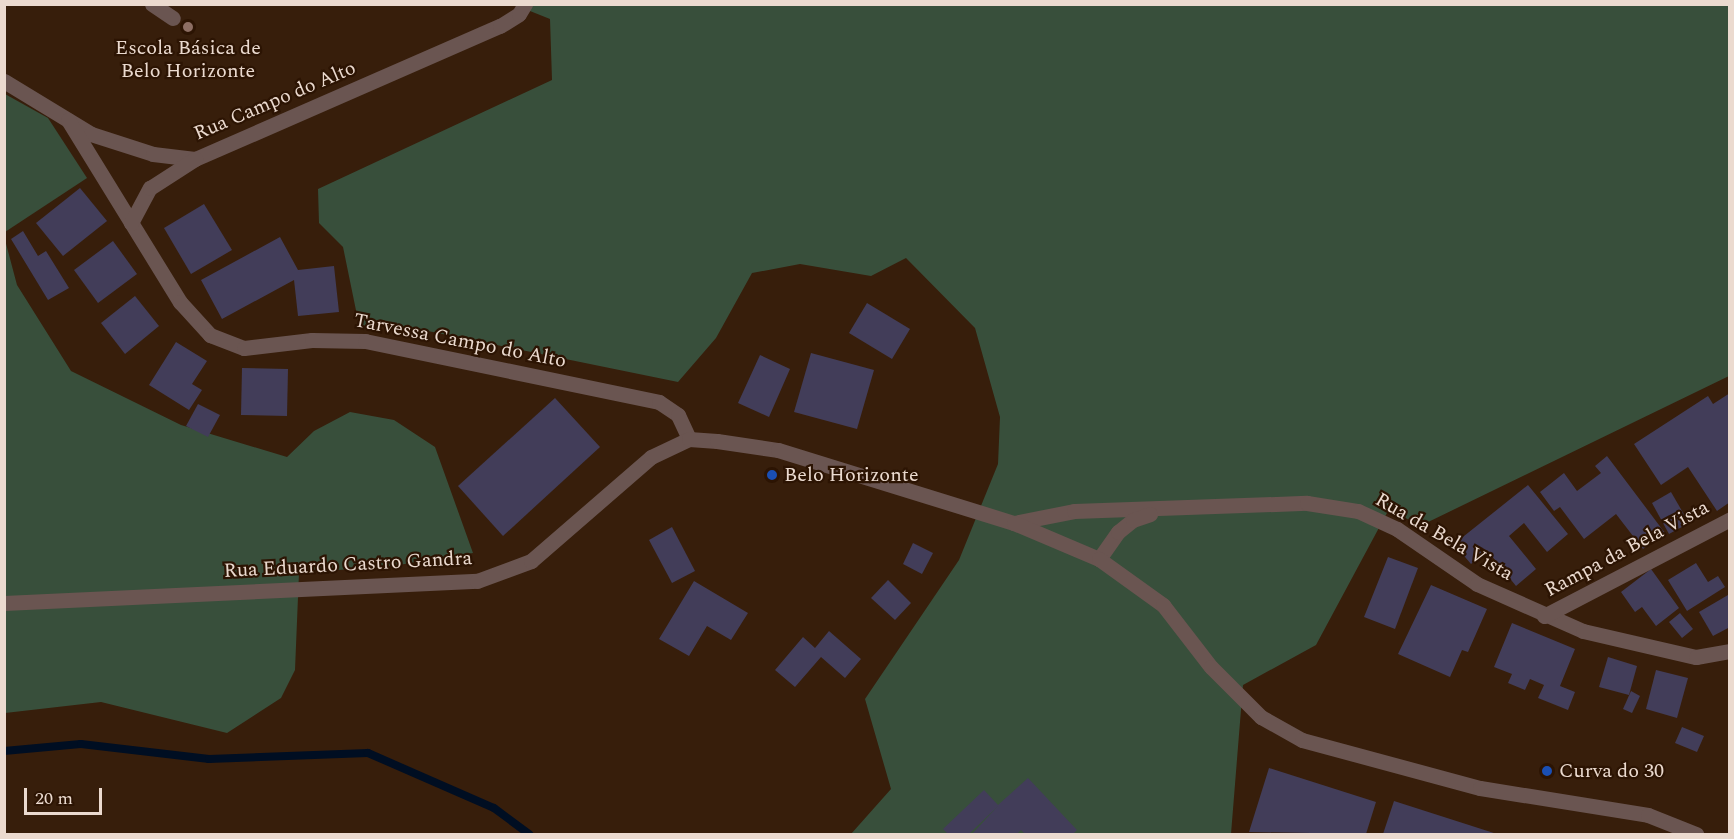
<!DOCTYPE html>
<html>
<head>
<meta charset="utf-8">
<style>
  body { margin:0 }
  #map { position:relative; width:1734px; height:839px; overflow:hidden; background:#371e0b; font-family:Spectral,serif }
  div>[style] { position:absolute }
  [style*='--x'] { left:calc(var(--x)*1px); top:calc(var(--y)*1px); width:calc(var(--w)*1px); rotate:calc(var(--a)*1deg) }
  .green>* { inset:0; background:#384f3b }
  .stream>* { height:8px; margin:-4px; padding:0 4px; transform-origin:4px; border-radius:4px; background:#000e22 }
  .building>* { inset:0; background:#423d59 }
  .minor>* { height:15px; margin:-7.5px; padding:0 7.5px; transform-origin:7.5px; border-radius:7.5px; background:#6a5551 }
  .dots>* { width:16px; height:16px; translate:-50% -50%; box-sizing:border-box; border:3px solid #2c1403; border-radius:50% }
  span { translate:-50% -50%; white-space:nowrap; text-align:center; line-height:1.15; -webkit-text-stroke:4.5px #2c1403; paint-order:stroke }
  .poi-label { font-size:20px; color:#ebdacf }
  .left { translate:0 -50%; text-align:left }
  .street-label { font-size:20px; color:#ebdacf }
  .frame { position:absolute; inset:0; border:6px solid #ebdacf; pointer-events:none }
  .scale { position:absolute; left:24px; top:788px; width:78px; height:27px; box-sizing:border-box; border:3px solid #ebdacf; border-top:0; padding-left:8px; font-size:18px; line-height:21px; white-space:nowrap; color:#ebdacf; -webkit-text-stroke:4px #2c1403; paint-order:stroke }
</style>
</head>
<body>
<div id="map">
  <div class="green">
    <i style="clip-path:polygon(515px 5px,1729px 5px,1729px 376px,1422px 525px,1388px 511px,1316px 645px,1243px 685px,1231px 834px,851px 834px,891px 789px,865px 699px,959px 560px,998px 464px,1000px 417px,975px 328px,906px 258px,871px 276px,800px 264px,752px 273px,716px 338px,678px 382px,423px 330px,359px 325px,343px 247px,319px 223px,318px 189px,552px 80px,550px 19px)"></i>
    <i style="clip-path:polygon(5px 94px,48px 118px,87px 178px,5px 232px)"></i>
    <i style="clip-path:polygon(4px 236px,17px 285px,71px 371px,181px 425px,287px 457px,314px 431px,350px 412px,394px 420px,435px 447px,473px 553px,392px 566px,299px 573px,295px 670px,281px 698px,227px 733px,101px 702px,5px 713px)"></i>
  </div>
  <div class="stream">
    <i style="--x:4;--y:751;--w:77;--a:-5.2"></i>
    <i style="--x:81;--y:744;--w:129;--a:6.7"></i>
    <i style="--x:209;--y:759;--w:159;--a:-2.2"></i>
    <i style="--x:368;--y:753;--w:137;--a:23.6"></i>
    <i style="--x:494;--y:808;--w:44;--a:36.6"></i>
  </div>
  <div class="building">
    <i style="clip-path:polygon(80px 188px,107px 221px,63px 256px,36px 223px)"></i>
    <i style="clip-path:polygon(204px 204px,232px 250px,191px 274px,164px 228px)"></i>
    <i style="clip-path:polygon(23px 231px,38px 256px,46px 251px,69px 288px,48px 300px,11px 239px)"></i>
    <i style="clip-path:polygon(280px 237px,298px 270px,334px 266px,339px 312px,298px 316px,294px 280px,222px 319px,201px 280px)"></i>
    <i style="clip-path:polygon(113px 241px,137px 274px,98px 303px,74px 270px)"></i>
    <i style="clip-path:polygon(135px 296px,159px 326px,125px 354px,101px 323px)"></i>
    <i style="clip-path:polygon(867px 303px,910px 329px,892px 359px,849px 333px)"></i>
    <i style="clip-path:polygon(176px 342px,207px 361px,192px 384px,202px 390px,189px 410px,149px 385px)"></i>
    <i style="clip-path:polygon(811px 353px,874px 370px,857px 429px,794px 412px)"></i>
    <i style="clip-path:polygon(760px 355px,790px 369px,769px 417px,738px 403px)"></i>
    <i style="clip-path:polygon(242px 368px,288px 369px,287px 416px,241px 415px)"></i>
    <i style="clip-path:polygon(1730px 393px,1730px 502px,1717px 511px,1688px 467px,1661px 485px,1634px 444px,1708px 396px,1713px 404px)"></i>
    <i style="clip-path:polygon(555px 398px,600px 447px,503px 536px,458px 486px)"></i>
    <i style="clip-path:polygon(198px 404px,220px 415px,208px 437px,186px 426px)"></i>
    <i style="clip-path:polygon(1607px 456px,1665px 533px,1643px 549px,1616px 514px,1584px 539px,1560px 507px,1554px 511px,1540px 492px,1564px 473px,1577px 491px,1601px 473px,1595px 466px)"></i>
    <i style="clip-path:polygon(1528px 485px,1568px 534px,1547px 552px,1524px 523px,1509px 536px,1536px 569px,1516px 586px,1487px 550px,1471px 564px,1454px 544px)"></i>
    <i style="clip-path:polygon(1671px 492px,1689px 523px,1669px 534px,1652px 503px)"></i>
    <i style="clip-path:polygon(672px 527px,695px 571px,672px 583px,649px 540px)"></i>
    <i style="clip-path:polygon(913px 543px,933px 553px,922px 574px,903px 564px)"></i>
    <i style="clip-path:polygon(1388px 557px,1418px 568px,1395px 629px,1364px 617px)"></i>
    <i style="clip-path:polygon(1696px 563px,1708px 582px,1718px 576px,1725px 587px,1687px 611px,1668px 580px)"></i>
    <i style="clip-path:polygon(1651px 569px,1679px 608px,1656px 626px,1642px 607px,1635px 612px,1621px 592px)"></i>
    <i style="clip-path:polygon(888px 580px,911px 603px,895px 620px,871px 598px)"></i>
    <i style="clip-path:polygon(694px 581px,748px 613px,731px 640px,707px 626px,689px 656px,659px 639px)"></i>
    <i style="clip-path:polygon(1431px 585px,1487px 609px,1468px 652px,1462px 650px,1450px 677px,1398px 654px)"></i>
    <i style="clip-path:polygon(1728px 595px,1730px 627px,1713px 636px,1699px 612px)"></i>
    <i style="clip-path:polygon(1680px 613px,1693px 629px,1682px 638px,1669px 622px)"></i>
    <i style="clip-path:polygon(1512px 623px,1575px 649px,1560px 686px,1575px 692px,1568px 710px,1538px 698px,1544px 685px,1530px 679px,1525px 690px,1508px 683px,1512px 674px,1494px 667px)"></i>
    <i style="clip-path:polygon(829px 631px,861px 659px,845px 678px,821px 657px,795px 687px,775px 670px,803px 637px,815px 648px)"></i>
    <i style="clip-path:polygon(1608px 657px,1637px 666px,1629px 695px,1599px 687px)"></i>
    <i style="clip-path:polygon(1656px 670px,1688px 678px,1677px 718px,1646px 709px)"></i>
    <i style="clip-path:polygon(1631px 691px,1640px 696px,1632px 713px,1623px 709px)"></i>
    <i style="clip-path:polygon(1682px 727px,1704px 736px,1697px 752px,1675px 743px)"></i>
    <i style="clip-path:polygon(1269px 768px,1376px 802px,1366px 834px,1249px 832px)"></i>
    <i style="clip-path:polygon(1028px 778px,1077px 830px,1073px 834px,1025px 834px,1021px 830px,1017px 834px,972px 834px,998px 806px,969px 834px,948px 834px,943px 829px,984px 790px,998px 805px)"></i>
    <i style="clip-path:polygon(1394px 801px,1497px 834px,1383px 834px)"></i>
  </div>
  <div class="minor">
    <i style="--x:152;--y:4;--w:25;--a:34"></i>
    <i style="--x:4;--y:81;--w:102;--a:31.3"></i>
    <i style="--x:91;--y:134;--w:65;--a:17.9"></i>
    <i style="--x:153;--y:154;--w:42;--a:6.8"></i>
    <i style="--x:195;--y:159;--w:333;--a:-23.6"></i>
    <i style="--x:500;--y:26;--w:22;--a:-32"></i>
    <i style="--x:519;--y:14;--w:12;--a:-59"></i>
    <i style="--x:68;--y:120;--w:214;--a:58.4"></i>
    <i style="--x:180;--y:302;--w:45;--a:47.7"></i>
    <i style="--x:210;--y:335;--w:36;--a:21"></i>
    <i style="--x:244;--y:348;--w:68;--a:-6.7"></i>
    <i style="--x:312;--y:340;--w:53;--a:1.1"></i>
    <i style="--x:365;--y:341;--w:300;--a:11.7"></i>
    <i style="--x:659;--y:402;--w:23;--a:34"></i>
    <i style="--x:678;--y:415;--w:26;--a:65"></i>
    <i style="--x:131;--y:223;--w:40;--a:-62"></i>
    <i style="--x:150;--y:188;--w:54;--a:-32.8"></i>
    <i style="--x:1014;--y:523;--w:61;--a:-11.3"></i>
    <i style="--x:1074;--y:511;--w:233;--a:-2"></i>
    <i style="--x:1307;--y:503;--w:52;--a:8.9"></i>
    <i style="--x:1358;--y:511;--w:43;--a:24.8"></i>
    <i style="--x:1397;--y:529;--w:97;--a:34.5"></i>
    <i style="--x:1477;--y:584;--w:116;--a:23.9"></i>
    <i style="--x:1583;--y:631;--w:116;--a:13"></i>
    <i style="--x:1696;--y:657;--w:35;--a:-10"></i>
    <i style="--x:1099;--y:559;--w:33;--a:-55"></i>
    <i style="--x:1118;--y:532;--w:19;--a:-39"></i>
    <i style="--x:1133;--y:520;--w:18;--a:-19"></i>
    <i style="--x:4;--y:603;--w:474;--a:-2.7"></i>
    <i style="--x:477;--y:581;--w:58;--a:-20.3"></i>
    <i style="--x:531;--y:561;--w:159;--a:-40.9"></i>
    <i style="--x:651;--y:457;--w:42;--a:-25.3"></i>
    <i style="--x:689;--y:439;--w:28;--a:4"></i>
    <i style="--x:717;--y:441;--w:62;--a:8.4"></i>
    <i style="--x:778;--y:450;--w:247;--a:17.2"></i>
    <i style="--x:1014;--y:523;--w:92;--a:23"></i>
    <i style="--x:1099;--y:559;--w:79;--a:35.7"></i>
    <i style="--x:1163;--y:605;--w:78;--a:52.3"></i>
    <i style="--x:1211;--y:667;--w:71;--a:45"></i>
    <i style="--x:1261;--y:717;--w:47;--a:29.3"></i>
    <i style="--x:1302;--y:740;--w:184;--a:15.1"></i>
    <i style="--x:1480;--y:788;--w:170;--a:9.1"></i>
    <i style="--x:1648;--y:815;--w:52;--a:21.6"></i>
    <i style="--x:1544;--y:616;--w:210;--a:-27.5"></i>
  </div>
  <div class="dots">
    <i style="left:188px;top:27px;background:#8d6e63"></i>
    <i style="left:772px;top:475px;background:#1a4fb4"></i>
    <i style="left:1547px;top:771px;background:#1a4fb4"></i>
  </div>
  <div class="poi-label">
    <span style="left:188px;top:60px">Escola Básica de<br>Belo Horizonte</span>
    <span class="left" style="left:784px;top:475px">Belo Horizonte</span>
    <span class="left" style="left:1559px;top:771px">Curva do 30</span>
  </div>
  <div class="street-label">
    <span style="left:275px;top:101px;rotate:-23deg">Rua Campo do Alto</span>
    <span style="left:460px;top:341px;rotate:11deg">Tarvessa Campo do Alto</span>
    <span style="left:1444px;top:537px;rotate:30deg">Rua da Bela Vista</span>
    <span style="left:1627px;top:549px;rotate:-28deg">Rampa da Bela Vista</span>
    <span style="left:348px;top:565px;rotate:-3deg">Rua Eduardo Castro Gandra</span>
  </div>
  <div class="frame"></div>
  <div class="scale">20 m</div>
</div>
</body>
</html>
